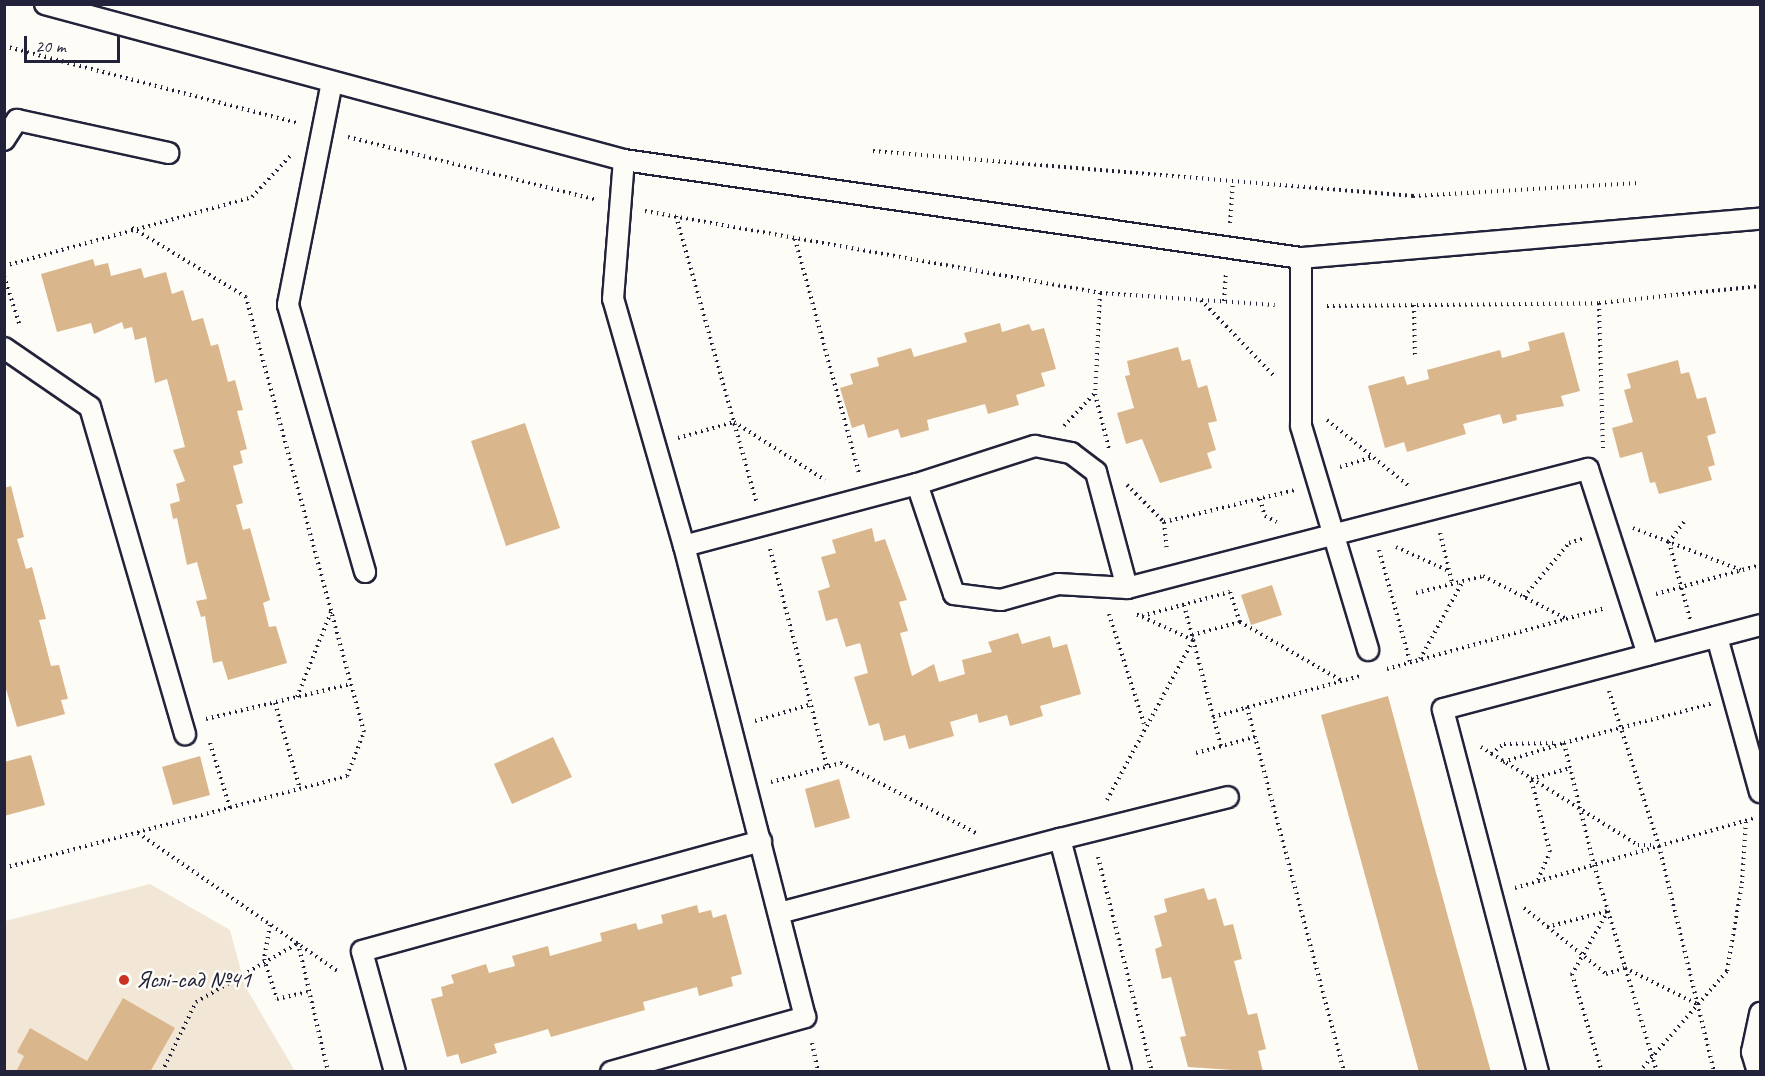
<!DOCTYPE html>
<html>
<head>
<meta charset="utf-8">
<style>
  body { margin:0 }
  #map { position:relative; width:1765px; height:1076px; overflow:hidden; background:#fdfcf7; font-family:Caveat,sans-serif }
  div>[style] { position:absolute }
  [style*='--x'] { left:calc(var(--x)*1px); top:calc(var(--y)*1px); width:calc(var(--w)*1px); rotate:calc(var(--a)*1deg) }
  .built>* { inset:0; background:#f2e7d7 }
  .building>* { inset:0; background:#dab68c }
  .path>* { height:4px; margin-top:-2px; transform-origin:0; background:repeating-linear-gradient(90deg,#22223b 0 1.5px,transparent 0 6px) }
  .roads { filter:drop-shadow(2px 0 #22223b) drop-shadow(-2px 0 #22223b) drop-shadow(0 2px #22223b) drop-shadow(0 -2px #22223b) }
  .service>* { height:20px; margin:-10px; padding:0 10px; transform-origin:10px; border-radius:10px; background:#fdfcf7 }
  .dots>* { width:16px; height:16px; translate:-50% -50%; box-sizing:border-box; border:3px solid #fdfcf7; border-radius:50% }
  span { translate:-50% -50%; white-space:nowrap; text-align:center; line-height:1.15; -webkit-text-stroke:5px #fdfcf7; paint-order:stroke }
  .poi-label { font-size:24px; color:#22223b }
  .left { translate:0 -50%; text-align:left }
  .frame { position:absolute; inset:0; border:6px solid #22223b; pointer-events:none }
  .scale { position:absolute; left:24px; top:36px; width:96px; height:27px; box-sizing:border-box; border:3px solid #22223b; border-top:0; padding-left:8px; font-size:18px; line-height:21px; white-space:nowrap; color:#22223b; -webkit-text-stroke:4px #fdfcf7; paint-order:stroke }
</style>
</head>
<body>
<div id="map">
  <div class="built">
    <i style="clip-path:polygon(150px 884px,230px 930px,245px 986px,295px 1071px,5px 1072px,5px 921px)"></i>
  </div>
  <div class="building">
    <i style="clip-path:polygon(93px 259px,95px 266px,108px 263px,111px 276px,141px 268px,144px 278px,166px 272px,172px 294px,183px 290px,192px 321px,203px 318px,211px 346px,218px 344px,228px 382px,235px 380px,243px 410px,237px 411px,247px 449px,240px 451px,243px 463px,233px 466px,243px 503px,236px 505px,243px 530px,250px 528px,270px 600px,263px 603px,269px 627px,276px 626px,287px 663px,228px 680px,222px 661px,213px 663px,205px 616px,201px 617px,196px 601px,207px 599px,197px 562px,187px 565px,177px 518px,173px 519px,170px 504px,180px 501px,176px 484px,185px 481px,173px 450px,185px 447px,167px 379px,155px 383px,146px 337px,135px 340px,132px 327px,124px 329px,122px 322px,94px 334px,91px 323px,57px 332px,41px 274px)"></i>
    <i style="clip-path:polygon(1000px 323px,1002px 332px,1029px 324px,1032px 331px,1044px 328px,1056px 369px,1041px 373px,1045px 386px,1016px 395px,1019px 405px,988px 414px,985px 404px,927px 420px,929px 430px,901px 438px,898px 429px,868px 438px,864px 424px,852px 428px,840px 388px,853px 384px,850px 374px,879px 366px,877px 358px,911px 348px,914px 357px,967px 342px,964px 333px)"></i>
    <i style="clip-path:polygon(1564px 332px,1580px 391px,1561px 396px,1564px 406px,1516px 415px,1517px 420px,1503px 424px,1500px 414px,1463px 424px,1466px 434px,1407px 452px,1404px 442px,1385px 448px,1368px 386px,1404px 376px,1407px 385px,1429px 379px,1427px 370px,1500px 350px,1502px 358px,1530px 350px,1528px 342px)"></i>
    <i style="clip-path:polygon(1178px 347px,1182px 361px,1190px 359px,1198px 388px,1207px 385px,1217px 421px,1208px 423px,1216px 450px,1207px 453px,1212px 468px,1160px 483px,1142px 439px,1126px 444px,1117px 413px,1134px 408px,1125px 376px,1130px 375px,1127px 361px)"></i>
    <i style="clip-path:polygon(1678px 360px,1681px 374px,1689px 372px,1697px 399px,1706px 397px,1716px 433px,1707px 436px,1715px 465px,1708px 467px,1712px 480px,1659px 494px,1655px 482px,1650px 483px,1642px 452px,1620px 458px,1612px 428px,1633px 422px,1624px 390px,1631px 388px,1627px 374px)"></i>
    <i style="clip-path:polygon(525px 423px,560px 528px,506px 546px,471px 441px)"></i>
    <i style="clip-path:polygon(11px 486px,24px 537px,17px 539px,26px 569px,32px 567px,46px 619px,39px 620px,51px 666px,59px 665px,68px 699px,61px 700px,65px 714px,17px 727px,4px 682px,4px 488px)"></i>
    <i style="clip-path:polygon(872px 528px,875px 542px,885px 539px,907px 600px,899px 602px,908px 631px,900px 633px,912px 676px,934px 664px,939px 682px,965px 674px,962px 660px,992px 652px,988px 642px,1018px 633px,1022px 644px,1050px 636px,1053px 648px,1067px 644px,1081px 694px,1040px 706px,1043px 716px,1010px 726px,1007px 715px,979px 723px,977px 714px,950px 722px,954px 736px,909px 749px,905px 735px,884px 741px,879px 723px,869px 726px,854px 677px,868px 673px,860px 643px,846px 647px,837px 618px,826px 621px,818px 591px,830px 587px,821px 557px,836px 553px,832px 540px)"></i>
    <i style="clip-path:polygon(1272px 585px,1282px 615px,1251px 625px,1241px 595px)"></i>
    <i style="clip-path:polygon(1388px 696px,1448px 917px,1491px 1072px,1419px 1072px,1321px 715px)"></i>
    <i style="clip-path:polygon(553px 737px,572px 777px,512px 804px,494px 764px)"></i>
    <i style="clip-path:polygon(31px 755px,45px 805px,4px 816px,4px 762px)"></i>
    <i style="clip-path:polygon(200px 756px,210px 795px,173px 805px,162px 767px)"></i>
    <i style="clip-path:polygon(839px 779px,850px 818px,815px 828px,805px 789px)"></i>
    <i style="clip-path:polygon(1204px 888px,1208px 900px,1216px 898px,1224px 926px,1233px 924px,1242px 959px,1234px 961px,1248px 1015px,1257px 1013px,1266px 1049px,1258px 1051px,1263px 1072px,1188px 1067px,1180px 1037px,1186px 1036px,1171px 977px,1162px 979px,1155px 949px,1162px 946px,1154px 916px,1167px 912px,1164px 899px)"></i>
    <i style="clip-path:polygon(697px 905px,699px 913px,711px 910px,713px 918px,726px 914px,742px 974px,731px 977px,733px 986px,699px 996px,697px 987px,643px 1002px,645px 1010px,551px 1037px,548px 1029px,521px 1037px,494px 1044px,497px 1053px,461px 1064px,458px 1054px,447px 1057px,431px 999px,443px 996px,441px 987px,454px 983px,451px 975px,486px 964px,489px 973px,515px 966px,512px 956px,548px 946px,550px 956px,602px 941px,600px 933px,636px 923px,638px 930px,663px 923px,661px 915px)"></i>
    <i style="clip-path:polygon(123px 998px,175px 1028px,150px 1072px,16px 1072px,24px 1056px,17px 1052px,30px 1028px,87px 1061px)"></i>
  </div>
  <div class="path">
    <i style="--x:4;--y:46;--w:303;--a:14.7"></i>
    <i style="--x:348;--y:137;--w:257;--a:14.2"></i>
    <i style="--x:873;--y:151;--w:542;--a:4.76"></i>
    <i style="--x:1413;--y:196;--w:226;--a:-3.3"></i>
    <i style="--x:645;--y:211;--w:462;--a:10.2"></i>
    <i style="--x:1100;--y:293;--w:175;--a:3.9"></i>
    <i style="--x:676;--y:216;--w:296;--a:74.3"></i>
    <i style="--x:1230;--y:223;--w:41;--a:-85.8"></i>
    <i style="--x:795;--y:239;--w:243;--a:74.7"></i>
    <i style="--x:4;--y:266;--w:257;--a:-15.5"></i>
    <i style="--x:252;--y:197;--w:57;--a:-47.1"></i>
    <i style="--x:4;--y:276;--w:52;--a:72.3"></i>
    <i style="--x:1100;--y:293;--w:101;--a:92.8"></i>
    <i style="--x:1095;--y:394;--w:57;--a:75.7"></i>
    <i style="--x:1201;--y:300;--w:107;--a:46.1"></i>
    <i style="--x:1224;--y:301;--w:29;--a:-86"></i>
    <i style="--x:1599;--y:303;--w:146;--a:88.4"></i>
    <i style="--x:1414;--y:305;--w:51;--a:88.9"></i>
    <i style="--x:1327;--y:306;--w:272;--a:-0.6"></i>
    <i style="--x:1599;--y:303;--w:162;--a:-6"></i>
    <i style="--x:1327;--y:420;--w:107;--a:38.9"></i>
    <i style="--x:1064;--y:426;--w:44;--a:-46.8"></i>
    <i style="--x:678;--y:438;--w:58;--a:-15.9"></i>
    <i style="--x:734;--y:422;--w:108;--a:32.5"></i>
    <i style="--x:1340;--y:467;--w:34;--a:-17"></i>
    <i style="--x:1127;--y:485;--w:52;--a:45"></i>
    <i style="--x:1164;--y:522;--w:28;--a:84"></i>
    <i style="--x:1260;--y:499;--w:18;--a:74"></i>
    <i style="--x:1265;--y:516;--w:13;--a:27"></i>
    <i style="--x:1164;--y:522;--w:135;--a:-13.7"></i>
    <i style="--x:1684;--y:522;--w:25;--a:127"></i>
    <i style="--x:1669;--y:542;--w:80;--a:74.7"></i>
    <i style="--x:1633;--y:528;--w:116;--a:21.3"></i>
    <i style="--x:1440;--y:533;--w:51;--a:76.5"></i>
    <i style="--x:1396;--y:547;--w:58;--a:24.4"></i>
    <i style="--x:770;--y:549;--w:224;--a:75.3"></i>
    <i style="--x:1379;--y:550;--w:116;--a:74.5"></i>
    <i style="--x:1416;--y:593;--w:69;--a:-14.2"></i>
    <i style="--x:1483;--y:576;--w:92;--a:27.1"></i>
    <i style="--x:1656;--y:594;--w:108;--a:-15.6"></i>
    <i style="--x:1524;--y:597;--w:70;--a:-50.2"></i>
    <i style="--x:1569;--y:543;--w:16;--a:-18"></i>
    <i style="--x:1184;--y:605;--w:146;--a:75.3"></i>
    <i style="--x:1109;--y:614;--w:115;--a:72.3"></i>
    <i style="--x:1142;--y:616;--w:91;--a:-15.3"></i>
    <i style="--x:1230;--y:592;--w:32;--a:72"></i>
    <i style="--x:1240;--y:622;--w:118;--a:30"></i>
    <i style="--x:1192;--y:635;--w:50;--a:-15.2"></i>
    <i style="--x:1420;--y:659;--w:89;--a:-61.1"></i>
    <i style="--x:1387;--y:669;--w:227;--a:-15.6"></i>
    <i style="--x:1609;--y:691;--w:163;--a:72.1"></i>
    <i style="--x:1659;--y:846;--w:233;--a:76.3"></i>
    <i style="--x:297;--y:697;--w:92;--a:-68.2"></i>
    <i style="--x:275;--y:703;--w:90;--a:73.8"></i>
    <i style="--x:1247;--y:707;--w:378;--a:75.1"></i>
    <i style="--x:1213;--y:717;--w:153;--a:-15.6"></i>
    <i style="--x:206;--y:719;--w:149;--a:-13.6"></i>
    <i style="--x:755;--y:721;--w:59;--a:-16.6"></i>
    <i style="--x:210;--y:743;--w:68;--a:72.9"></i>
    <i style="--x:1564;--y:743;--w:152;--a:-14.9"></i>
    <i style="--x:1481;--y:747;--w:185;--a:32"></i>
    <i style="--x:1638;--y:845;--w:18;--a:0"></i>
    <i style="--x:1196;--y:753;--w:61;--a:-15.2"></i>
    <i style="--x:1491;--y:754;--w:16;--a:-38"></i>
    <i style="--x:1504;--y:744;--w:53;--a:-1.1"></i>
    <i style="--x:1503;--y:762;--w:64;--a:-17.3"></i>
    <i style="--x:1564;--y:743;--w:126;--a:76.2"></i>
    <i style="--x:1594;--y:865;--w:216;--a:73.1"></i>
    <i style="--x:771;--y:782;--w:73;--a:-15.2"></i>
    <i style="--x:841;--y:763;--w:154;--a:27.4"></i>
    <i style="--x:1107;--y:800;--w:182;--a:-61.7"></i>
    <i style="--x:1193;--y:640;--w:63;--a:-155.5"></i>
    <i style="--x:138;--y:833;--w:244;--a:34.7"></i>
    <i style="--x:1098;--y:857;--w:222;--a:75.9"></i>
    <i style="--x:4;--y:868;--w:355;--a:-15"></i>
    <i style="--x:347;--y:776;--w:47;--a:-68.9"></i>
    <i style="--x:364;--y:732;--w:451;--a:-105.2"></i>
    <i style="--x:246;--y:297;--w:135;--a:-148.7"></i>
    <i style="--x:1538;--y:880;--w:30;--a:-67"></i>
    <i style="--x:1550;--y:852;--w:75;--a:-104.6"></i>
    <i style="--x:1531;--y:779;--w:41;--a:-15.8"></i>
    <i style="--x:1515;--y:888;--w:250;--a:-16.3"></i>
    <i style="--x:1524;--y:908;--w:105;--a:38.8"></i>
    <i style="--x:1606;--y:974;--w:20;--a:-18"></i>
    <i style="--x:1625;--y:968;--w:80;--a:26.6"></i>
    <i style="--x:270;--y:925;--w:35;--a:100"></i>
    <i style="--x:264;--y:959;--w:42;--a:72"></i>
    <i style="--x:277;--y:999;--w:31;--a:-13"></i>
    <i style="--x:1547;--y:927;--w:63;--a:-14.7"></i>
    <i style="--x:1608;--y:911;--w:73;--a:119.7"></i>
    <i style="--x:1572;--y:974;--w:102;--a:73"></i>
    <i style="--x:812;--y:1043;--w:30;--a:78"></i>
    <i style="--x:162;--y:1072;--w:78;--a:-64.1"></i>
    <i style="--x:196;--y:1002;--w:118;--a:-30"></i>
    <i style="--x:298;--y:943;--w:132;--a:76.9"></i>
    <i style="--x:1639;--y:1072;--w:134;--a:-48.9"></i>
    <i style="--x:1727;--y:971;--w:89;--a:-80.3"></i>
    <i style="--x:1742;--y:883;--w:62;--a:-86.3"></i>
  </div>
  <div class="roads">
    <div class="service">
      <i style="--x:45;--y:4;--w:600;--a:15.08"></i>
      <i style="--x:624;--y:160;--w:684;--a:8.24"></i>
      <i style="--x:1301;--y:258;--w:461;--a:-4.9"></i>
      <i style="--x:332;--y:82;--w:227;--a:101.2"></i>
      <i style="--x:288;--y:305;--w:278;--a:73.9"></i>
      <i style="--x:4;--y:140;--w:24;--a:-57"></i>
      <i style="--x:17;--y:120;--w:155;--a:12.3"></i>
      <i style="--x:1301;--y:258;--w:168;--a:90"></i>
      <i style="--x:1301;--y:426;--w:234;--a:73.3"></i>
      <i style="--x:4;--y:348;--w:104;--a:34.5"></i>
      <i style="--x:90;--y:407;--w:341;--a:73.8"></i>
      <i style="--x:917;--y:484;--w:124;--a:-17.9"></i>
      <i style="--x:1035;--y:446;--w:37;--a:11"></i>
      <i style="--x:1071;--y:453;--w:31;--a:37"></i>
      <i style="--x:1096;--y:472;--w:120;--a:75"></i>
      <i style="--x:684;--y:546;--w:241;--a:-14.9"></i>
      <i style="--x:917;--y:484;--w:116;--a:71.4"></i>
      <i style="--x:954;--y:594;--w:47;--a:7.3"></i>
      <i style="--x:1001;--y:600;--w:59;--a:-15.7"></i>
      <i style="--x:1058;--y:584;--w:69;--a:3.3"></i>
      <i style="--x:1127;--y:588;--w:476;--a:-14.5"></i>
      <i style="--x:1588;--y:469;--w:195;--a:72.1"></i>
      <i style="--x:1717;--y:637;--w:161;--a:74.5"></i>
      <i style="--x:1060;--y:839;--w:173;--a:-14"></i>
      <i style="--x:779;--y:913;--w:291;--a:-14.8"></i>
      <i style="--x:1060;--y:839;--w:239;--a:75.2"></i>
      <i style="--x:395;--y:1072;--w:125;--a:-105.3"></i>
      <i style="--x:362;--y:951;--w:414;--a:-15.4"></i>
      <i style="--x:611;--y:1072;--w:202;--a:-15.8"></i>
      <i style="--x:805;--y:1017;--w:486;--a:-104.4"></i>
      <i style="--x:684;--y:546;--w:257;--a:-106"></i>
      <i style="--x:613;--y:299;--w:139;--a:-85.5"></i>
      <i style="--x:1538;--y:1072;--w:375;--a:-104.7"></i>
      <i style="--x:1443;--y:709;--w:328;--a:-14.8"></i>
      <i style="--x:1758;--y:1072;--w:21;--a:-107"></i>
      <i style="--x:1752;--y:1052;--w:40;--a:-78"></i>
    </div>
  </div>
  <div class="dots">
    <i style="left:124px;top:980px;background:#c8321e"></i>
  </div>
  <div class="poi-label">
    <span class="left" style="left:136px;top:980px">Яслі-сад №41</span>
  </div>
  <div class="frame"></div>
  <div class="scale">20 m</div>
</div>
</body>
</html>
